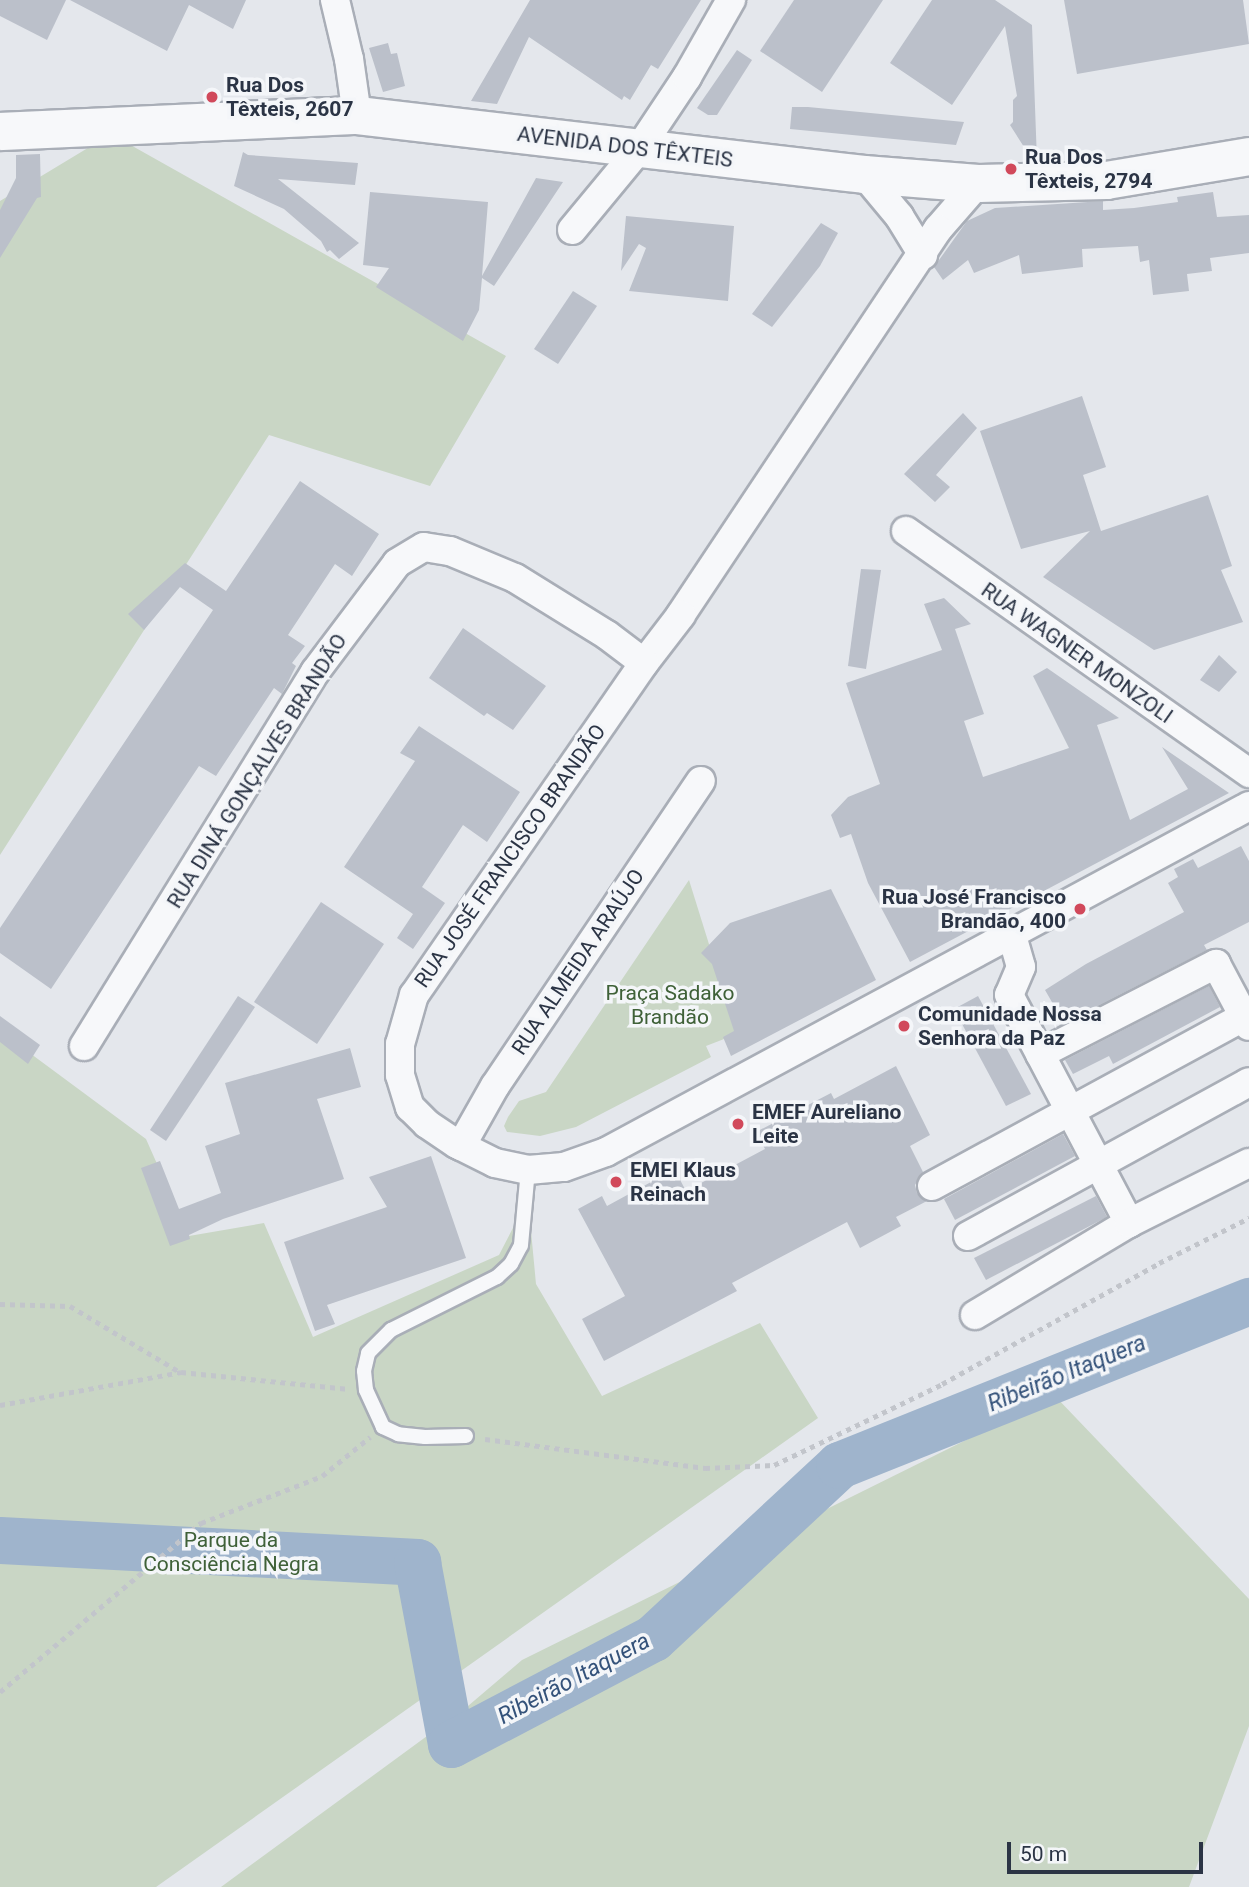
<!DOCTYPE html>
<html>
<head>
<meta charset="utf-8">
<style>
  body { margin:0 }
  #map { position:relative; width:1249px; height:1887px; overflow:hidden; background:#e4e7ec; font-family:Roboto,sans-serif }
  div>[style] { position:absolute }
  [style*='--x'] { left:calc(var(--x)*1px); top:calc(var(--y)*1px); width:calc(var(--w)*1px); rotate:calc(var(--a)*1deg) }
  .green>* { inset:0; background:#c9d6c5 }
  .river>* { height:47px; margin:-23.5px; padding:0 23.5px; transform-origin:23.5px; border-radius:23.5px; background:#9fb4cc }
  .building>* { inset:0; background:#bbc0ca }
  .path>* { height:4.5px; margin-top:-2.25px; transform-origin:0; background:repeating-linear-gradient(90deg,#c2c5cb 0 5px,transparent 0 10px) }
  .roads { filter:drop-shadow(2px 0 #a9aeb7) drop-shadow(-2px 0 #a9aeb7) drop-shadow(0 2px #a9aeb7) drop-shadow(0 -2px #a9aeb7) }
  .service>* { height:14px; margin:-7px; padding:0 7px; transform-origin:7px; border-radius:7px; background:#f7f8fa }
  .minor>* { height:28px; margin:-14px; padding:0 14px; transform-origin:14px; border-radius:14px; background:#f7f8fa }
  .tertiary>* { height:37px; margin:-18.5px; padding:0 18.5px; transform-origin:18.5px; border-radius:18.5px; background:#f7f8fa }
  .dots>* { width:19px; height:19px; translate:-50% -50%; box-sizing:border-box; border:4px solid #f4f6f9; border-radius:50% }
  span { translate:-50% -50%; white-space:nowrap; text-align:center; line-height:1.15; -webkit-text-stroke:7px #f4f6f9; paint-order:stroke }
  .poi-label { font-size:21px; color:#2b3445; font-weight:700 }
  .left { translate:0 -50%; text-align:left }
  .right { translate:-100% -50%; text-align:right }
  .street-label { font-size:21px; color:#2b3445 }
  .park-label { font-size:21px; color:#3f6138 }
  .water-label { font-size:23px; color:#34527a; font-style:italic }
  .scale { position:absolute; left:1007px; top:1842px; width:196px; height:32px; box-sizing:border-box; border:4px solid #2b3445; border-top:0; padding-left:9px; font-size:21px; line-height:24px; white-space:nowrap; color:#2b3445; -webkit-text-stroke:5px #f4f6f9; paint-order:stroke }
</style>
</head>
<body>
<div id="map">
  <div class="green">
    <i style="clip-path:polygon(111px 134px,506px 356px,430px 486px,269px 435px,0 855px,0 201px)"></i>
    <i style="clip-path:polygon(689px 880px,737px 1034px,706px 1046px,711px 1057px,576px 1127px,540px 1136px,507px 1132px,504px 1126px,508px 1117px,519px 1101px,546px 1092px)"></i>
    <i style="clip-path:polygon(0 1031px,146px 1139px,189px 1236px,264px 1223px,313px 1337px,499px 1255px,528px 1199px,536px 1284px,602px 1396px,760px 1323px,818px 1418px,156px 1887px,0 1887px)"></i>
    <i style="clip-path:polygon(1055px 1396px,1249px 1599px,1249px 1726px,1189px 1887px,221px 1887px,468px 1706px,522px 1660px)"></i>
  </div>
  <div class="river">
    <i style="--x:0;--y:1540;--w:418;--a:3"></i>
    <i style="--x:417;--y:1562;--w:185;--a:79.4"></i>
    <i style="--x:451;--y:1744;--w:228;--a:-27.7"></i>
    <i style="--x:653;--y:1638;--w:254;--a:-42.9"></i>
    <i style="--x:839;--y:1465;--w:442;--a:-21.8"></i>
  </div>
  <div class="building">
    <i style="clip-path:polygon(0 0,66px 0,47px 40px,0 16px)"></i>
    <i style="clip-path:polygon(70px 0,246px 0,233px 29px,189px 5px,167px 51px)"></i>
    <i style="clip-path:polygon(530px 0,701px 0,658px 69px,651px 65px,630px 100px,624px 96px,622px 100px,529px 37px,497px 104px,471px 101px)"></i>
    <i style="clip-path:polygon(794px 0,883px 0,822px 92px,760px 51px)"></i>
    <i style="clip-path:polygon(932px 0,995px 0,1032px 25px,1037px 161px,1033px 161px,1010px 125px,1013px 122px,1013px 100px,1017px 96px,1005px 26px,952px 105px,890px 63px)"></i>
    <i style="clip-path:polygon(1064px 0,1243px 0,1249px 44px,1077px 74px)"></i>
    <i style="clip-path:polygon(388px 43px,391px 54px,397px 53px,405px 86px,383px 92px,369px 48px)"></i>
    <i style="clip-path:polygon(737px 50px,752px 60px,717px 115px,708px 115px,697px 108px)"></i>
    <i style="clip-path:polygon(792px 107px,808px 107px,964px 122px,956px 145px,790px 129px)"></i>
    <i style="clip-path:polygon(243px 152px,248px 155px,358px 163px,355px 185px,278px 179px,359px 243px,339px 259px,330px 250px,327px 252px,321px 241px,284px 209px,234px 186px)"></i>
    <i style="clip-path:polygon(40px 154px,41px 197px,37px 198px,0 258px,0 210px,16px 178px,16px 155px)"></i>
    <i style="clip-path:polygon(536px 178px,563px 182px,494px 286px,482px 278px,479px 310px,463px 341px,376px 287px,389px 268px,363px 265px,370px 192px,488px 202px,482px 276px)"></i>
    <i style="clip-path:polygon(1213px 192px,1217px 217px,1249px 215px,1249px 253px,1210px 258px,1212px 271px,1187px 274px,1189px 291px,1153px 295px,1149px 260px,1140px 262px,1138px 246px,1082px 249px,1083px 267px,1022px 274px,1019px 255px,974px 273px,968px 260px,943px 280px,934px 267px,967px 221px,995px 208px,1103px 201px,1103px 210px,1134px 208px,1178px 202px,1177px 197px)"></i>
    <i style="clip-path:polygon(626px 216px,734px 226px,728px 301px,629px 291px,646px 248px,639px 244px,621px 271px)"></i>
    <i style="clip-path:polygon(821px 223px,838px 233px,820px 266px,772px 327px,752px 314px)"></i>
    <i style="clip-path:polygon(573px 291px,597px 306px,558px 364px,534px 349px)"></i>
    <i style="clip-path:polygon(1082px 396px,1106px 467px,1083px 475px,1101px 531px,1208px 495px,1232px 566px,1221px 570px,1243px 622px,1154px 650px,1043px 577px,1090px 531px,1021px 549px,980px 431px)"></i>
    <i style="clip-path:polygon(963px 413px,977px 428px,936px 475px,950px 487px,935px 502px,904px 474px)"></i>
    <i style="clip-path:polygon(300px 481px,379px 534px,352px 576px,335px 564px,288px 635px,305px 646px,292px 663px,296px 666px,282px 694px,274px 688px,216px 776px,199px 766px,51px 989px,0 953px,0 928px,213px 610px,180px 587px,144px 630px,128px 614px,185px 563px,226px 591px)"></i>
    <i style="clip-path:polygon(861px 569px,881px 570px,866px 669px,848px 666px)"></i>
    <i style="clip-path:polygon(944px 598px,971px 624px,955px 629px,984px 714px,964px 721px,983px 777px,1069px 748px,1033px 676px,1047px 668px,1119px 718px,1097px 725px,1130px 820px,1188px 789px,1162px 747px,1229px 793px,910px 962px,868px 883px,851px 834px,840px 838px,831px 815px,848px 797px,880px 784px,846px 683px,942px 650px,924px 604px)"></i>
    <i style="clip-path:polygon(463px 628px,546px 686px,513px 730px,487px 713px,484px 716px,429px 678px)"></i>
    <i style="clip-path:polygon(1219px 655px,1237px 672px,1219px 692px,1200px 680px)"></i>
    <i style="clip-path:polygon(419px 726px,520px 792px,487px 842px,463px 825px,422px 887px,445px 903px,413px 949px,397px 938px,413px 914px,344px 867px,415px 761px,400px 753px)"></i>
    <i style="clip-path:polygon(1241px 846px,1249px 861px,1249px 922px,1204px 945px,1207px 950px,1064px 1023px,1045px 990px,1086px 964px,1184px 912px,1168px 883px,1178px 877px,1174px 869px,1193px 859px,1198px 868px)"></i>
    <i style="clip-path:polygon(831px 889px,876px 980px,731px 1056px,723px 1037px,734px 1031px,712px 964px,701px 953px,730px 923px)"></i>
    <i style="clip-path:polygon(321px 902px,384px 944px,317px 1044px,254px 1002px)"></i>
    <i style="clip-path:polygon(1209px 986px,1220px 1007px,1113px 1064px,1109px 1056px,1073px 1074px,1065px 1060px)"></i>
    <i style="clip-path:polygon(238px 996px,255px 1007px,166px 1141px,150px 1130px)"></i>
    <i style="clip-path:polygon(978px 996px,1031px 1094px,1006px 1106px,954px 1009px)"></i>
    <i style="clip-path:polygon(0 1016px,40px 1045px,28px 1064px,0 1042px)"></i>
    <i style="clip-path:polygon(350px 1048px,361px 1087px,317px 1099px,344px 1179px,223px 1219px,189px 1235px,190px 1239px,170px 1246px,141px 1168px,160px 1161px,179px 1209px,221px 1193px,205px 1146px,240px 1134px,225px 1083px)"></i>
    <i style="clip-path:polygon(896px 1066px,930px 1135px,910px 1146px,923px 1172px,915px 1185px,917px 1193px,927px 1201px,896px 1217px,901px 1226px,860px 1248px,847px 1222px,732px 1283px,737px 1291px,604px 1361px,582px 1319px,625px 1296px,578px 1209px,602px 1196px,607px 1206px,651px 1182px,646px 1173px,670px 1161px,686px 1191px,765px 1149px,756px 1132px,831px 1093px,834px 1099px)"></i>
    <i style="clip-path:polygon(1063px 1134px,1075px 1156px,955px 1220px,944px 1199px)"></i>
    <i style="clip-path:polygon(431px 1156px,466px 1258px,327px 1305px,335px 1324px,315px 1331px,284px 1242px,387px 1207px,369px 1177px)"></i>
    <i style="clip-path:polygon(1096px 1196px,1107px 1217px,986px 1280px,974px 1258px)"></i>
  </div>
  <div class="path">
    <i style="--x:0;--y:1304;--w:70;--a:1.6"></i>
    <i style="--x:70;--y:1306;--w:128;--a:31"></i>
    <i style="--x:0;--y:1405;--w:184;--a:-10.3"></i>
    <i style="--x:181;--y:1372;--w:169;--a:5.8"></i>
    <i style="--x:485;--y:1439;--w:222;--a:7.5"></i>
    <i style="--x:705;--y:1468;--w:69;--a:-2.5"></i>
    <i style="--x:774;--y:1465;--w:187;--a:-25.7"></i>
    <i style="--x:942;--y:1384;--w:248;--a:-29.1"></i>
    <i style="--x:1159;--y:1263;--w:101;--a:-26.6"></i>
    <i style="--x:0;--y:1692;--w:263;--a:-40.1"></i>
    <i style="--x:201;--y:1523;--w:130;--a:-21.2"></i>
    <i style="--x:322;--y:1476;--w:62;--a:-39.1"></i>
  </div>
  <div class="roads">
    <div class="service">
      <i style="--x:466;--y:1436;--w:41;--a:178.6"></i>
      <i style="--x:425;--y:1437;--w:27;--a:-174"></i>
      <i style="--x:398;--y:1434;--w:17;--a:-155"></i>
      <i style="--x:383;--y:1427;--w:41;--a:-114.7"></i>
      <i style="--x:366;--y:1390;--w:19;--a:-96"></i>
      <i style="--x:364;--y:1371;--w:18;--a:-77"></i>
      <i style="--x:368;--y:1353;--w:33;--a:-45"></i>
      <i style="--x:391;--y:1330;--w:119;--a:-26.6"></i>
      <i style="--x:497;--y:1277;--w:19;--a:-43"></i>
      <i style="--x:511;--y:1264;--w:21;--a:-62"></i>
      <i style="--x:521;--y:1245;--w:75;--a:-84.7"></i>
    </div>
    <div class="minor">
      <i style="--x:335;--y:0;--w:61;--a:76.7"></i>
      <i style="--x:349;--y:59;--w:57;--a:81.9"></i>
      <i style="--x:864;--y:174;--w:55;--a:50.2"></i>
      <i style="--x:899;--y:216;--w:46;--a:58.4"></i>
      <i style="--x:978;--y:183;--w:61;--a:131"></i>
      <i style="--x:938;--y:229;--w:464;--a:123.7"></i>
      <i style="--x:681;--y:615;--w:61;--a:127.6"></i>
      <i style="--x:644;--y:663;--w:404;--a:124.7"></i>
      <i style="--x:414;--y:995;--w:51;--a:105.9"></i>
      <i style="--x:400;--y:1044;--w:31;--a:90"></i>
      <i style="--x:400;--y:1075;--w:34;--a:73"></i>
      <i style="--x:410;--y:1107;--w:24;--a:45"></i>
      <i style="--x:427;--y:1124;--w:36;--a:34"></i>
      <i style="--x:457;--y:1144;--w:42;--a:26.6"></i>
      <i style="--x:495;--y:1163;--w:34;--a:12"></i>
      <i style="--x:528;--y:1170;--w:36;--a:-5"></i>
      <i style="--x:564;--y:1167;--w:45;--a:-19.7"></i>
      <i style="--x:606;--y:1152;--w:730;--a:-28.28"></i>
      <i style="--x:572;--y:230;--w:105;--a:-50.4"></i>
      <i style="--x:639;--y:149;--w:87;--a:-56.3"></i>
      <i style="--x:687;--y:77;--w:89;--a:-60.3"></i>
      <i style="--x:906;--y:531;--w:420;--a:35.2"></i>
      <i style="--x:1011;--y:932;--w:36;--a:74"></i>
      <i style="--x:1021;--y:967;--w:30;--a:113"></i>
      <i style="--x:1009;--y:995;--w:258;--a:62.2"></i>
      <i style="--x:84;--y:1046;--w:440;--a:-58.3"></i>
      <i style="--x:315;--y:672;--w:136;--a:-53"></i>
      <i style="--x:397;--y:563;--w:31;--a:-31"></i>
      <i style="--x:424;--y:547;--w:26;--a:9"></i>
      <i style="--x:450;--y:551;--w:70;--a:22.6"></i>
      <i style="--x:515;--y:578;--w:108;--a:31.8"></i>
      <i style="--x:607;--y:635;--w:46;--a:37.1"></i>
      <i style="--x:1040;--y:1054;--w:198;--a:-27.1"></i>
      <i style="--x:1216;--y:964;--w:70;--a:62"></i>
      <i style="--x:461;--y:1146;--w:69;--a:-60.5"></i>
      <i style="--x:495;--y:1086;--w:368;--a:-56"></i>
      <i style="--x:932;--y:1186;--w:361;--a:-28.5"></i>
      <i style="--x:968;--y:1236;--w:320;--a:-28.7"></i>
      <i style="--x:975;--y:1315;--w:179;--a:-30.9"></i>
      <i style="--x:1129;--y:1223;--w:134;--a:-26.6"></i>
    </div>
    <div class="tertiary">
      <i style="--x:0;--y:131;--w:357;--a:-2.6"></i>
      <i style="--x:357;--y:115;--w:510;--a:6.64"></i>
      <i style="--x:864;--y:174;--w:114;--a:4.5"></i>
      <i style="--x:978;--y:183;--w:128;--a:-1.3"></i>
      <i style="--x:1106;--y:180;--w:145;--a:-9.5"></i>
    </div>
  </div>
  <div class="dots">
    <i style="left:212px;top:97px;background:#d1495b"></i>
    <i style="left:1011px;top:169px;background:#d1495b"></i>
    <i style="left:1080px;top:909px;background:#d1495b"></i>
    <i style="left:904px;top:1026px;background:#d1495b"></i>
    <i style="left:738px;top:1124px;background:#d1495b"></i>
    <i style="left:616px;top:1182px;background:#d1495b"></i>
  </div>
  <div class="poi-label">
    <span class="left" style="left:226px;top:97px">Rua Dos<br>Têxteis, 2607</span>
    <span class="left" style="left:1025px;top:169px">Rua Dos<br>Têxteis, 2794</span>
    <span class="right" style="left:1066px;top:909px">Rua José Francisco<br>Brandão, 400</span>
    <span class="left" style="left:918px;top:1026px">Comunidade Nossa<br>Senhora da Paz</span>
    <span class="left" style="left:752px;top:1124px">EMEF Aureliano<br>Leite</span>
    <span class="left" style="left:630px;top:1182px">EMEI Klaus<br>Reinach</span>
  </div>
  <div class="street-label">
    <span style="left:625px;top:147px;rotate:7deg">AVENIDA DOS TÊXTEIS</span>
    <span style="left:1077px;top:653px;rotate:35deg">RUA WAGNER MONZOLI</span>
    <span style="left:257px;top:771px;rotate:-58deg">RUA DINÁ GONÇALVES BRANDÃO</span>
    <span style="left:510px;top:856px;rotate:-55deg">RUA JOSÉ FRANCISCO BRANDÃO</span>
    <span style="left:578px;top:962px;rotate:-56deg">RUA ALMEIDA ARAÚJO</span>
  </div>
  <div class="park-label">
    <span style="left:670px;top:1005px">Praça Sadako<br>Brandão</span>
    <span style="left:231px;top:1552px">Parque da<br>Consciência Negra</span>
  </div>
  <div class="water-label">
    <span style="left:1067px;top:1374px;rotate:-22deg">Ribeirão Itaquera</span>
    <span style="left:574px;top:1679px;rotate:-28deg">Ribeirão Itaquera</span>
  </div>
  <div class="scale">50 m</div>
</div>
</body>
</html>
